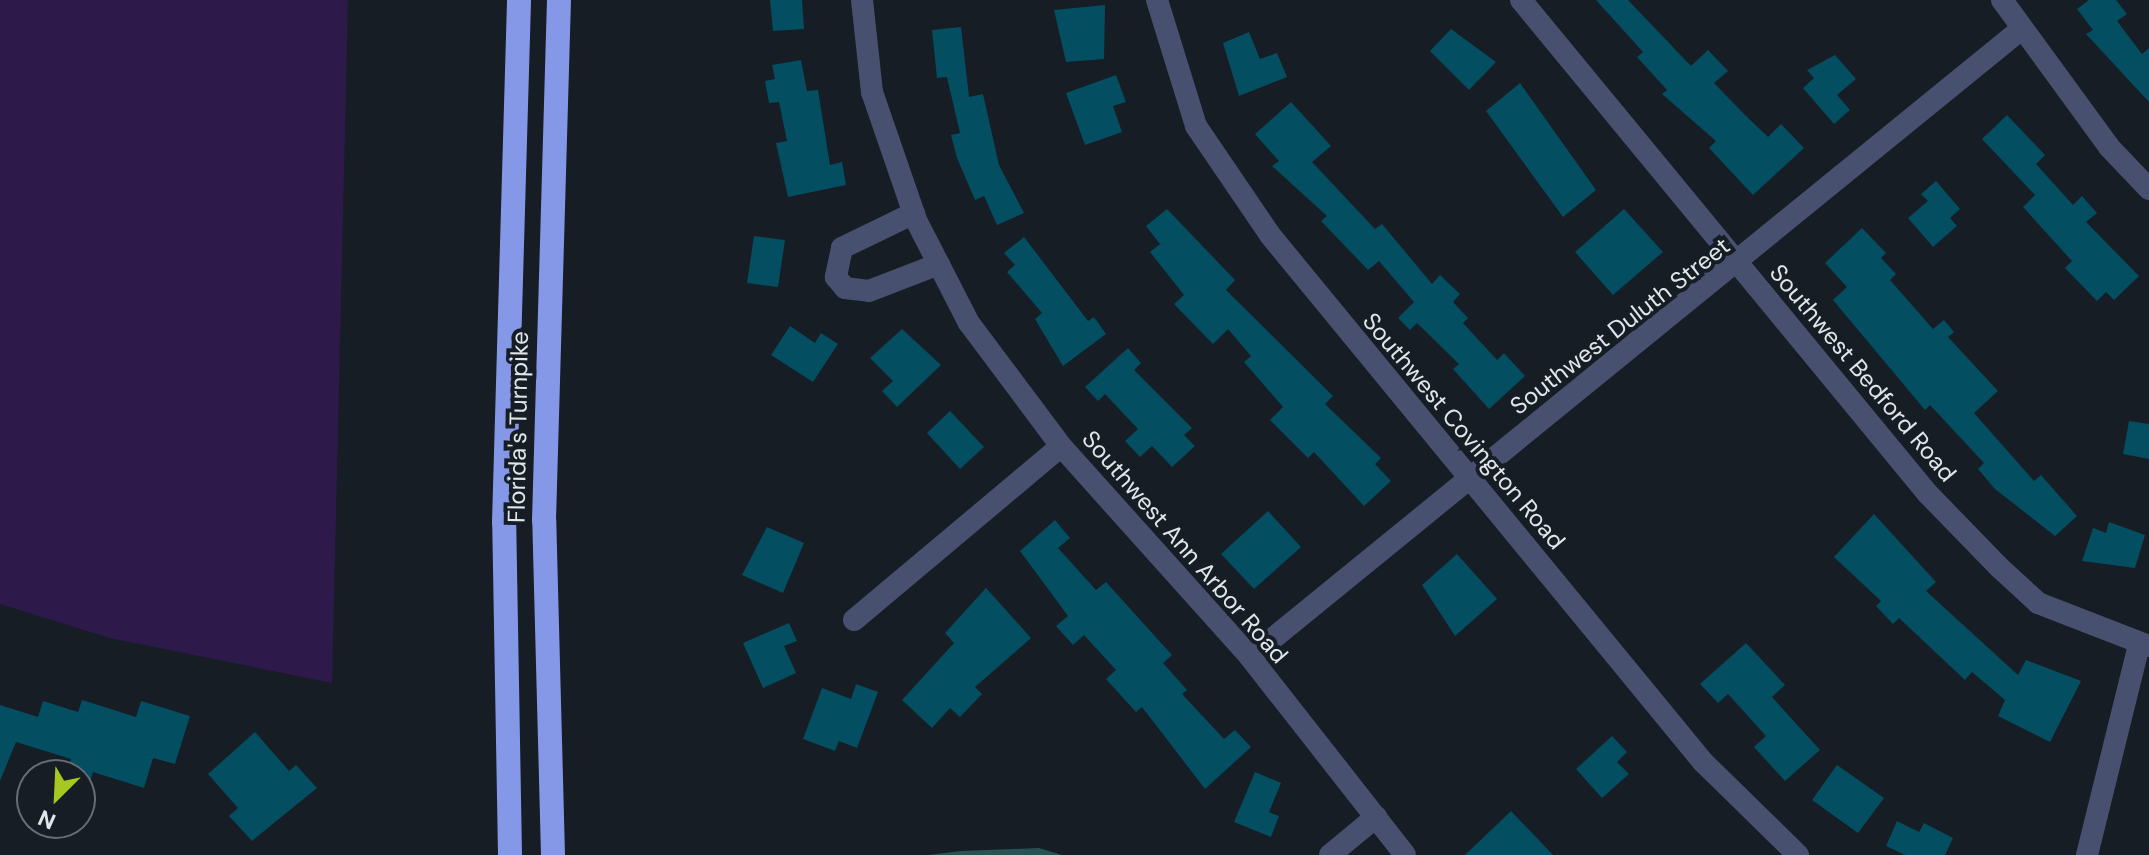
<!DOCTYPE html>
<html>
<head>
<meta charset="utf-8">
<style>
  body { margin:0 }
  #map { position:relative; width:2149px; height:855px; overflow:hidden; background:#161d24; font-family:"DM Sans",sans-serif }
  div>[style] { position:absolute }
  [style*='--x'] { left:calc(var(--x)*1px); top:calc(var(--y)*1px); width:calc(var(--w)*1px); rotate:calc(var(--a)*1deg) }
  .green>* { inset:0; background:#2d1a4b }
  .water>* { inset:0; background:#285354 }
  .building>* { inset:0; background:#044e62 }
  .minor>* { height:22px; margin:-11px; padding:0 11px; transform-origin:11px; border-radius:11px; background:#485070 }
  .motorway>* { height:24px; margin:-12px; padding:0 12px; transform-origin:12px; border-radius:12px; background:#8598e8 }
  span { translate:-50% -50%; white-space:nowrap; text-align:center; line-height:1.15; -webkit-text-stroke:8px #161d24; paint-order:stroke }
  .street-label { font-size:24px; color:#e1e6eb }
  .north { position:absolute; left:16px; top:759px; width:80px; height:80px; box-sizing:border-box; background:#161d24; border:2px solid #676d74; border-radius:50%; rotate:204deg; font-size:22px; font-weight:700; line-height:32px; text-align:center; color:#e1e6eb }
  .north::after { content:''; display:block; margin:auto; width:28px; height:36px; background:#a6c821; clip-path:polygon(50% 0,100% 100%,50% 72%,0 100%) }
</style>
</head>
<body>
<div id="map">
  <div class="green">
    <i style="clip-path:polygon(0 0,348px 0,332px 683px,110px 638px,0 604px)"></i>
  </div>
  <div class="water">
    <i style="clip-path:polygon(1039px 848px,1062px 855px,928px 855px,961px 851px)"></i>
  </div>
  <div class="building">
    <i style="clip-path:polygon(770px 0,802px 0,804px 29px,773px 31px)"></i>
    <i style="clip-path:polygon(1596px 0,1628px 0,1691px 66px,1708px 50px,1728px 71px,1714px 83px,1745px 115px,1768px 137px,1781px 124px,1804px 148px,1753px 195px,1709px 148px,1716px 141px,1662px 94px,1667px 90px,1637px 57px,1643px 52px)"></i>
    <i style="clip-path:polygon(2089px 0,2116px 0,2127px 14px,2117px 21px,2142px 54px,2149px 48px,2149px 102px,2086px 34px,2093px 30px,2077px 9px)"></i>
    <i style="clip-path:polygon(1105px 5px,1104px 59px,1066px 62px,1054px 10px)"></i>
    <i style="clip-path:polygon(961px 27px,969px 97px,983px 94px,999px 165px,1024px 213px,997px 225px,984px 196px,975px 200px,957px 158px,951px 135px,960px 133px,947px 77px,937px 78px,932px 30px)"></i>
    <i style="clip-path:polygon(1451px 29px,1496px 62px,1469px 90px,1430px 51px)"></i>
    <i style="clip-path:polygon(1249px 32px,1260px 59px,1277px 53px,1287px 77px,1239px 96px,1223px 43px)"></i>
    <i style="clip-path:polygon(1835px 55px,1856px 79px,1837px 95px,1850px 110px,1834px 124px,1803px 88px,1814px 78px,1807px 70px)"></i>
    <i style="clip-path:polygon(801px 60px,807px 91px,818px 90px,830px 165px,842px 162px,846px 185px,788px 197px,776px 143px,787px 141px,779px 102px,769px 103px,765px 81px,775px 79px,772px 65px)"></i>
    <i style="clip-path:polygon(1116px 75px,1126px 102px,1113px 106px,1122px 132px,1085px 145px,1066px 93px)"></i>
    <i style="clip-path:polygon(1520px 83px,1596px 190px,1563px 217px,1486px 111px)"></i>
    <i style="clip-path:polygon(1291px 102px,1331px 146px,1312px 162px,1375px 229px,1382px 224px,1432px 284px,1440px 275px,1460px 294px,1453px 302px,1468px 318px,1463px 323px,1497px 360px,1504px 353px,1525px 376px,1489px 409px,1453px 369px,1459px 364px,1417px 323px,1410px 330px,1398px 318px,1414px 302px,1379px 261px,1368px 270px,1321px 221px,1327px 216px,1272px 166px,1279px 161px,1255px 134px)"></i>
    <i style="clip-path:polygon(2007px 115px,2045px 155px,2036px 164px,2073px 205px,2082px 196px,2097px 213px,2086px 222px,2139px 276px,2114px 300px,2106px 292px,2097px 301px,2065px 268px,2072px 261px,2023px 207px,2035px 195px,1982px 139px)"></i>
    <i style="clip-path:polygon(1936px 181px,1960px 209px,1950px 218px,1957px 226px,1933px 247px,1908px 218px,1928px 201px,1921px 194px)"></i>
    <i style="clip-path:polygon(1167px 209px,1235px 280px,1226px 290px,1333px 396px,1325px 404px,1381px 458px,1375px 464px,1391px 481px,1364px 506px,1314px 452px,1308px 458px,1270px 420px,1283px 407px,1244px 362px,1251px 356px,1228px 329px,1213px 344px,1174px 304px,1184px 295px,1150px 252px,1160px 244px,1146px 226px)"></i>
    <i style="clip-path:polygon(1624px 209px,1663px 252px,1613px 295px,1575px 252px)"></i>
    <i style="clip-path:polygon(1862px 228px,1886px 253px,1881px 258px,1896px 274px,1890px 280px,1933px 329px,1944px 320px,1954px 332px,1948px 337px,1998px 391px,1974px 413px,2034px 481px,2041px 475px,2077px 516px,2055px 536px,1995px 489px,1978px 469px,1984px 463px,1930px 405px,1925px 410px,1833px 300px,1847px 287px,1825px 263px)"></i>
    <i style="clip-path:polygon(754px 236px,785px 240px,778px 287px,747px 283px)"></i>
    <i style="clip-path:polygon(1024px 237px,1088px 321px,1094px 317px,1106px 334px,1063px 366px,1035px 319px,1042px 313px,1007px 272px,1015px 265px,1004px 253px)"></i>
    <i style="clip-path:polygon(790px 326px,815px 343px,821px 333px,838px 344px,813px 382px,771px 355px)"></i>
    <i style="clip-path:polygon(902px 329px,941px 365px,897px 407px,882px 391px,893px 381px,870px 358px)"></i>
    <i style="clip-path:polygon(1128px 348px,1141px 363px,1134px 370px,1192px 428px,1184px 435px,1195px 446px,1172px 467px,1152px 446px,1140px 457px,1125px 441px,1138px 429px,1105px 394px,1098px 401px,1085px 387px)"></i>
    <i style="clip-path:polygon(950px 411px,984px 447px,960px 469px,927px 433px)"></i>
    <i style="clip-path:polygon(2129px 421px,2149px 424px,2149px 459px,2123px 454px)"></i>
    <i style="clip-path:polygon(1268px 511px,1301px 547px,1254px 589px,1221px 554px)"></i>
    <i style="clip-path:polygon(1874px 514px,1936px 582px,1926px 591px,2018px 675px,2026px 660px,2081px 681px,2050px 742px,1998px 716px,2005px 700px,1972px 672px,1965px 680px,1899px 618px,1893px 624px,1876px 606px,1881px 601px,1834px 557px)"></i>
    <i style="clip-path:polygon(1055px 520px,1070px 538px,1058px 548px,1096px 590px,1106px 582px,1172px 655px,1163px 663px,1187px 690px,1182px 694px,1224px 739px,1235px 730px,1251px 747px,1205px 789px,1142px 707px,1136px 712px,1106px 679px,1116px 670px,1084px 635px,1073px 645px,1056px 626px,1068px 616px,1020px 551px)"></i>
    <i style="clip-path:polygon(2109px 522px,2145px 535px,2135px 568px,2082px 561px,2093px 528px,2106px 533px)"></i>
    <i style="clip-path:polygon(767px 527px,804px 543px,783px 593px,742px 575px)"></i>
    <i style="clip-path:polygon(1457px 554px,1497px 599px,1455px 636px,1422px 585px)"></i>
    <i style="clip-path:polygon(986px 588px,1031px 638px,975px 687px,982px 694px,960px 717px,950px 708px,932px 728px,902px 700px,954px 643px,945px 633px)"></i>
    <i style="clip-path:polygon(789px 623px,797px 641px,784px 646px,796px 673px,763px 688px,743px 643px)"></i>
    <i style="clip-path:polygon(1746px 643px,1785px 685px,1772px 697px,1820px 750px,1785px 781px,1754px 747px,1766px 736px,1728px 694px,1718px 703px,1700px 684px)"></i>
    <i style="clip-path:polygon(856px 684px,878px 692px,857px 748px,839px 741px,835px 751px,803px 739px,822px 688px,851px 699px)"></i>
    <i style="clip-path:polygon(82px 700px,136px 717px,141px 701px,190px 716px,175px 764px,153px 758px,144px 788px,93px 772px,90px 782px,66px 775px,71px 759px,16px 742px,0 781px,0 705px,38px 717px,43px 701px,78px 712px)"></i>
    <i style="clip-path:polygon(255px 732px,289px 771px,296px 765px,317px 788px,252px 841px,229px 816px,238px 808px,208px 774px)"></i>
    <i style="clip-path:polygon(1612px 736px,1627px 752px,1617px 762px,1629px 774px,1602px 798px,1576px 769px)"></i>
    <i style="clip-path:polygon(1837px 765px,1884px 798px,1858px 833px,1812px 800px)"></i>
    <i style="clip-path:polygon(1255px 772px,1281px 783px,1269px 812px,1279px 816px,1271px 837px,1234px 822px)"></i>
    <i style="clip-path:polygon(1511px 811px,1553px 855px,1465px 855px)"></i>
    <i style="clip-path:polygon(1897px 821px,1919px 832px,1924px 823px,1953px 838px,1945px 855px,1905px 855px,1886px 846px)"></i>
  </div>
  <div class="minor">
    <i style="--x:862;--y:0;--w:93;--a:83.8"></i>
    <i style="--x:872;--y:92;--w:135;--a:71"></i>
    <i style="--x:916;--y:220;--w:116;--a:62.8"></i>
    <i style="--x:969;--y:323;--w:154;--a:53.2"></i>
    <i style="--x:1061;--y:446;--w:283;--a:48.1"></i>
    <i style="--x:1250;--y:657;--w:251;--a:51.9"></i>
    <i style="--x:1157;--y:0;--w:132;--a:72.8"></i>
    <i style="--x:1196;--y:126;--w:132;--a:55.8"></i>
    <i style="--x:1270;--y:235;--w:682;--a:50.59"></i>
    <i style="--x:1703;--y:762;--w:133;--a:44.4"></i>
    <i style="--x:1521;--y:0;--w:640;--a:50.52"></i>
    <i style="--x:1928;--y:494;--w:103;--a:45.8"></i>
    <i style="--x:2000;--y:568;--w:52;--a:42.6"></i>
    <i style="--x:2038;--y:603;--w:119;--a:21.2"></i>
    <i style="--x:2002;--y:0;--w:182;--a:53.9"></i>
    <i style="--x:2109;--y:147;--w:58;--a:46.4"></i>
    <i style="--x:914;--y:213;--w:80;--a:154.1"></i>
    <i style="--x:842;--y:248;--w:30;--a:102"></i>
    <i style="--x:836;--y:277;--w:14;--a:51"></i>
    <i style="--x:845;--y:288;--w:24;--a:7"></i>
    <i style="--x:869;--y:291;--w:75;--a:-21.1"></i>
    <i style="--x:854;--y:620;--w:270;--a:-40"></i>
    <i style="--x:1250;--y:657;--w:992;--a:-39.15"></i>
    <i style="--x:1330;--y:855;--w:60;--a:-39.6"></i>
    <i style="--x:2087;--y:855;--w:216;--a:-76.1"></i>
  </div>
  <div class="motorway">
    <i style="--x:510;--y:855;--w:333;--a:-91"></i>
    <i style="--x:504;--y:522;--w:522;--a:-88.35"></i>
    <i style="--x:553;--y:855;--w:335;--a:-91.5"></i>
    <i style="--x:544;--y:520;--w:520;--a:-88.35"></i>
  </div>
  <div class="street-label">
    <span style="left:1620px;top:326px;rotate:-38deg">Southwest Duluth Street</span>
    <span style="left:1863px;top:373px;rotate:50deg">Southwest Bedford Road</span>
    <span style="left:518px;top:427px;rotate:-89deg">Florida's Turnpike</span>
    <span style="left:1464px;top:431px;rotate:50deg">Southwest Covington Road</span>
    <span style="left:1185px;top:547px;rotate:49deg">Southwest Ann Arbor Road</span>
  </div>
  <div class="north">N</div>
</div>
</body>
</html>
